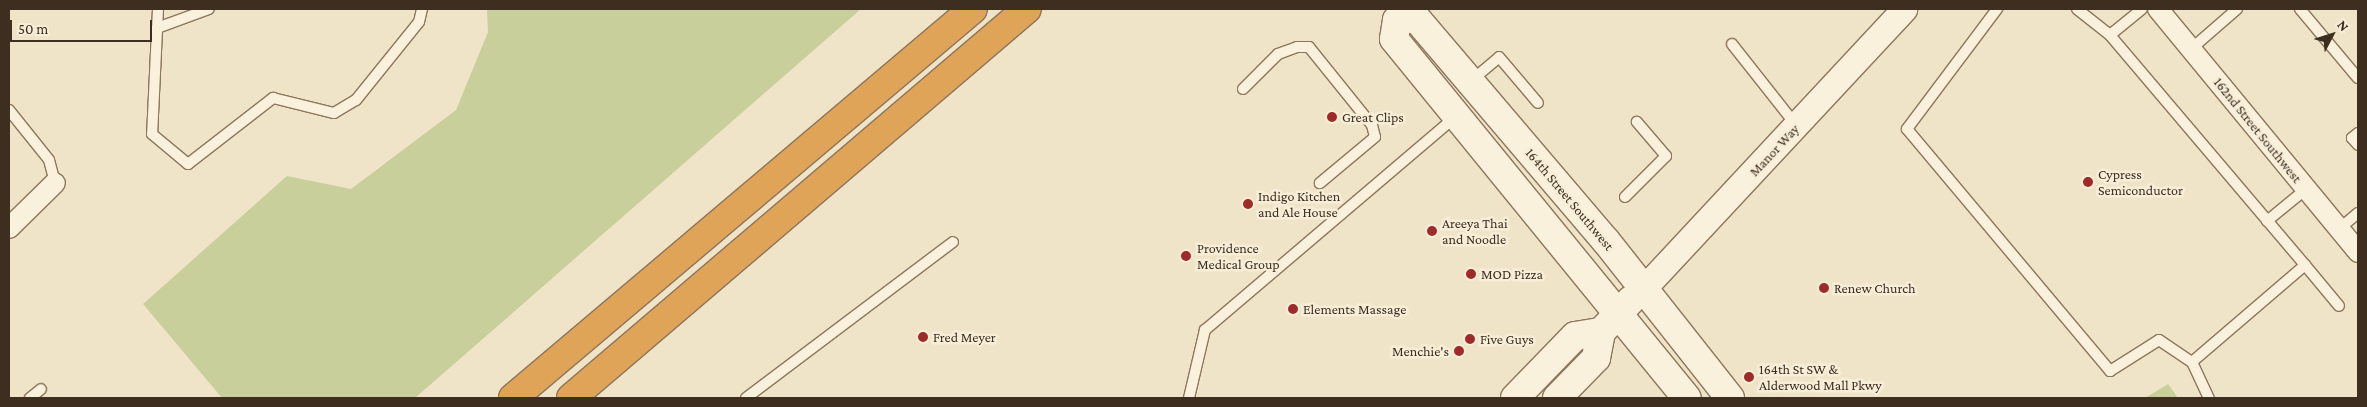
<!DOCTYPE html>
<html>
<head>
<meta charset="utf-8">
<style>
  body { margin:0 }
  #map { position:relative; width:2367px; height:407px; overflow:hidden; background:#f0e4c8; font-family:"Crimson Pro",serif }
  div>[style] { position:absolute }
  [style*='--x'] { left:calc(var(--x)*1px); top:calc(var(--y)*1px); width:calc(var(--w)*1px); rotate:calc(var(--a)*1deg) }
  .green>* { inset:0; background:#c9cf9b }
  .roads { filter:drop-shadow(1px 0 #8d765c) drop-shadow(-1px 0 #8d765c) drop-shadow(0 1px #8d765c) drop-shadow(0 -1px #8d765c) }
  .service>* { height:10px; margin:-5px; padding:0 5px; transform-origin:5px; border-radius:5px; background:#faf1dc }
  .minor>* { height:20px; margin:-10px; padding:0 10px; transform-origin:10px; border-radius:10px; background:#faf1dc }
  .tertiary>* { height:25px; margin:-12.5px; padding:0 12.5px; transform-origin:12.5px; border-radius:12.5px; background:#faf1dc }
  .secondary>* { height:28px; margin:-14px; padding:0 14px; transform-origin:14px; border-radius:14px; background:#faf1dc }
  .motorway>* { height:28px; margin:-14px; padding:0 14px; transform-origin:14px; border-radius:14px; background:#e0a458 }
  .dots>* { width:14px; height:14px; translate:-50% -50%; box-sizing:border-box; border:2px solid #f7eed8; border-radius:50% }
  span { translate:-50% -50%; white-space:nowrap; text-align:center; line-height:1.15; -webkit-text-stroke:5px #f7eed8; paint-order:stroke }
  .poi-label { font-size:14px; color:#3d2e20 }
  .left { translate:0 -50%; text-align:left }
  .right { translate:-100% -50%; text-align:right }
  .street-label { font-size:14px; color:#3d2e20 }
  .frame { position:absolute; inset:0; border:10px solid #3d2e20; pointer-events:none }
  .north { position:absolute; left:2307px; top:10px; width:50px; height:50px; -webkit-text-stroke:4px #f7eed8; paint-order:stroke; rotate:50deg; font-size:14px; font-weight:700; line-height:20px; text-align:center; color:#3d2e20 }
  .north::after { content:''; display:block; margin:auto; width:18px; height:22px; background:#3d2e20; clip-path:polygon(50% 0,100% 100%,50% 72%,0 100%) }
  .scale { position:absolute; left:10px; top:20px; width:142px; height:22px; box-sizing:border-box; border:2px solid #3d2e20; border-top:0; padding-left:6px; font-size:15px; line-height:18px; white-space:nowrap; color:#3d2e20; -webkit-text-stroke:4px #f7eed8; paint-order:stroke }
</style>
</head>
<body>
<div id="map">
  <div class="green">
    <i style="clip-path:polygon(487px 9px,861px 9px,415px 398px,222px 398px,143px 304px,287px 176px,351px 189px,456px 110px,488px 32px)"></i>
    <i style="clip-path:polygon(2168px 384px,2178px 398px,2145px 398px)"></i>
  </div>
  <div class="roads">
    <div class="service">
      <i style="--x:158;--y:9;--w:125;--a:92.7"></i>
      <i style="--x:152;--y:134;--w:47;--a:39.8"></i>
      <i style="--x:188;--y:164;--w:108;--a:-37.8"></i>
      <i style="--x:273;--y:98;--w:63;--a:13.8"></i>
      <i style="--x:334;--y:113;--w:26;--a:-31"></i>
      <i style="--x:356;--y:100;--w:100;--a:-51.1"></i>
      <i style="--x:419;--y:22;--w:13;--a:-77"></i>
      <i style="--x:1997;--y:9;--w:150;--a:126.9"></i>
      <i style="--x:1907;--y:129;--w:316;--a:50"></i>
      <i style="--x:2110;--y:371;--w:58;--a:-32.3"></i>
      <i style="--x:2159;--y:340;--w:40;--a:34"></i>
      <i style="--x:2192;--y:362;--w:149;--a:-40.6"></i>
      <i style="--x:2305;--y:265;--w:302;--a:-130.3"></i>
      <i style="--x:2110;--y:35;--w:42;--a:-141.8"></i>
      <i style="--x:2300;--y:9;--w:90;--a:50"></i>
      <i style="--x:157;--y:28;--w:55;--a:-20.1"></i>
      <i style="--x:2110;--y:35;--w:41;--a:-39.1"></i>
      <i style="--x:1732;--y:44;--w:103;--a:51.7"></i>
      <i style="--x:2191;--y:49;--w:61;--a:-41"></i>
      <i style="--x:1472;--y:80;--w:35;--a:-40"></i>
      <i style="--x:1499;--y:57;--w:60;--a:49.7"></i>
      <i style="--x:1243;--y:89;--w:49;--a:-45"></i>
      <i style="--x:1278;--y:54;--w:20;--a:-20"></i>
      <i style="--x:1297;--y:47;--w:12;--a:0"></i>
      <i style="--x:1309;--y:47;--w:100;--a:51.1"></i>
      <i style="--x:1372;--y:125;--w:12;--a:76"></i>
      <i style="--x:1375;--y:137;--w:72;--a:140.1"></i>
      <i style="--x:9;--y:110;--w:64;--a:51.3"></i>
      <i style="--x:49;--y:160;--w:24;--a:75"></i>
      <i style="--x:2358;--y:133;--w:8;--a:140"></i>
      <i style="--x:2352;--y:138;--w:9;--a:49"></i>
      <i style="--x:1625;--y:197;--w:58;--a:-45"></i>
      <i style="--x:1666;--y:156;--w:45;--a:-130.5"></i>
      <i style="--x:2267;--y:221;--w:50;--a:-39.4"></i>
      <i style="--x:2339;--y:229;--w:25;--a:-40"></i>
      <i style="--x:2305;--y:265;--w:53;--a:50.3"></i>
      <i style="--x:2192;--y:362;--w:40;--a:65"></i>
      <i style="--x:30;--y:398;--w:14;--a:-39"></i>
      <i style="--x:746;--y:398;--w:259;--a:-37"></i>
      <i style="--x:1189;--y:398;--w:70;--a:-76.8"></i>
      <i style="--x:1205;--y:330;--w:328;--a:-40.4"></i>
    </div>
    <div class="minor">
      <i style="--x:2158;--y:9;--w:315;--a:50.5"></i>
      <i style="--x:9;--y:228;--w:64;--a:-44.4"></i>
    </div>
    <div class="tertiary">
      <i style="--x:1643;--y:289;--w:383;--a:-47"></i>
    </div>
    <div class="secondary">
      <i style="--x:1397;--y:20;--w:19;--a:-6"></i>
      <i style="--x:1416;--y:18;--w:293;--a:49.6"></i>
      <i style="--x:1606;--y:241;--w:200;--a:51.7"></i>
      <i style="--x:1397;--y:20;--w:19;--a:99"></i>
      <i style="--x:1394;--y:39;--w:463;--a:50.8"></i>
      <i style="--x:1515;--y:398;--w:86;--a:-45.9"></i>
      <i style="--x:1575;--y:336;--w:26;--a:-9"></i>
      <i style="--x:1557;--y:398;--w:56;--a:-45.7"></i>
      <i style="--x:1596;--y:358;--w:26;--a:-79"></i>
      <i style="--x:1601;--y:332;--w:44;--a:-46.8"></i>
    </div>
    <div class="motorway">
      <i style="--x:513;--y:398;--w:602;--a:-40.22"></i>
      <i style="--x:571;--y:398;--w:599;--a:-40.47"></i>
    </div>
  </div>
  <div class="dots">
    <i style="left:1332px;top:117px;background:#9e2a2b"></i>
    <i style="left:2088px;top:182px;background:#9e2a2b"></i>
    <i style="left:1248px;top:204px;background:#9e2a2b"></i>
    <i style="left:1432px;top:231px;background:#9e2a2b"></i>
    <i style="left:1186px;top:256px;background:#9e2a2b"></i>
    <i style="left:1471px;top:274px;background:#9e2a2b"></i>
    <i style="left:1824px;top:288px;background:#9e2a2b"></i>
    <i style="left:1293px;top:309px;background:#9e2a2b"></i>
    <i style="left:923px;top:337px;background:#9e2a2b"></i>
    <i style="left:1470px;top:339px;background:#9e2a2b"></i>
    <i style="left:1459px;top:351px;background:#9e2a2b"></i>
    <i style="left:1749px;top:377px;background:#9e2a2b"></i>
  </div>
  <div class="poi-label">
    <span class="left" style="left:1342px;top:117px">Great Clips</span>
    <span class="left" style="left:2098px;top:182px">Cypress<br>Semiconductor</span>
    <span class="left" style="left:1258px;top:204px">Indigo Kitchen<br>and Ale House</span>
    <span class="left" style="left:1442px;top:231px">Areeya Thai<br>and Noodle</span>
    <span class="left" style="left:1197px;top:256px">Providence<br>Medical Group</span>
    <span class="left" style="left:1481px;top:274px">MOD Pizza</span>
    <span class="left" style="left:1834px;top:288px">Renew Church</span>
    <span class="left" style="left:1303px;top:309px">Elements Massage</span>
    <span class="left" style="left:933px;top:337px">Fred Meyer</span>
    <span class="left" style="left:1480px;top:339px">Five Guys</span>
    <span class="right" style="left:1449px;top:351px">Menchie's</span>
    <span class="left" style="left:1759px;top:377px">164th St SW &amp;<br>Alderwood Mall Pkwy</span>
  </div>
  <div class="street-label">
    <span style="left:2258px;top:130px;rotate:51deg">162nd Street Southwest</span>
    <span style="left:1774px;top:150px;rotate:-47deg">Manor Way</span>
    <span style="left:1570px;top:199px;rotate:50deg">164th Street Southwest</span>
  </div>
  <div class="frame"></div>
  <div class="north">N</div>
  <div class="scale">50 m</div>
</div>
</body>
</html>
